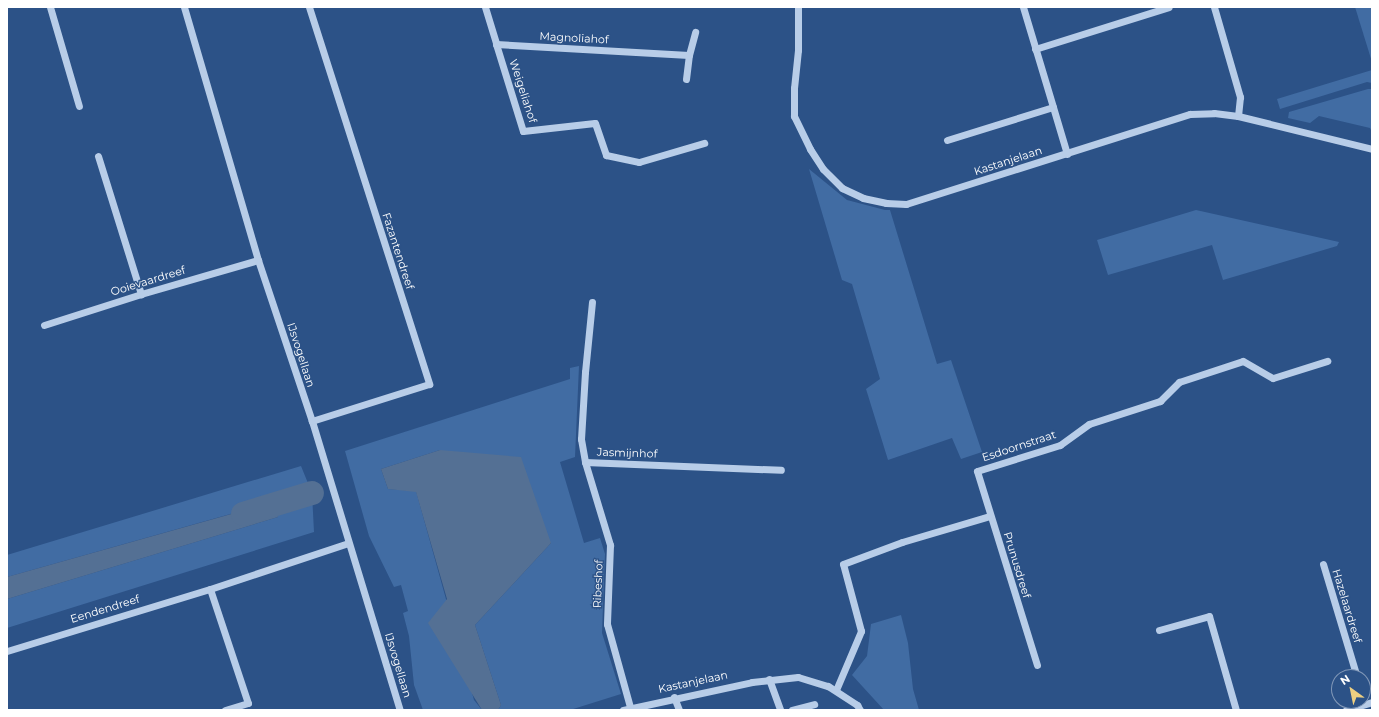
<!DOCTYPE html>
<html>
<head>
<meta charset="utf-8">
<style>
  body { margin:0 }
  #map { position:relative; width:1379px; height:717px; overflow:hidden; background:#2c5287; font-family:Montserrat,sans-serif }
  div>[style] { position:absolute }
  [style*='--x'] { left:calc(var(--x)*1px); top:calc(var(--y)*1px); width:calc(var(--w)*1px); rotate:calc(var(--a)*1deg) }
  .green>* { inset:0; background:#416ca3 }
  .water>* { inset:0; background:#547094 }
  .canal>* { height:24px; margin:-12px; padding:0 12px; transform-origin:12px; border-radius:12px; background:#547094 }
  .minor>* { height:7px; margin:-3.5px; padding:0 3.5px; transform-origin:3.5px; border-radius:3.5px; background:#b8cde8 }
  span { translate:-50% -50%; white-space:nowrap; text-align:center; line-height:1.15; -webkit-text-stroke:3px #2c5287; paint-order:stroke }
  .street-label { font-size:11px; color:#fff }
  .frame { position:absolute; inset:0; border:8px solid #fff; pointer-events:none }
  .north { position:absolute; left:1331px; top:669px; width:40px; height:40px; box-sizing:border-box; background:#2c5287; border:1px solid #8097b7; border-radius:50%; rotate:327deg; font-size:11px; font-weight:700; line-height:16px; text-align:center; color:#fff }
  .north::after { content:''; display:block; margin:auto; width:14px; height:18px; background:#edcf81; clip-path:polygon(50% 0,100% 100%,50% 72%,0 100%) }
</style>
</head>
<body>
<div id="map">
  <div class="green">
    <i style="clip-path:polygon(1355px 7px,1372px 7px,1372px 62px)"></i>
    <i style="clip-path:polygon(1372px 70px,1372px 83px,1367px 82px,1280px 109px,1277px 99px)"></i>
    <i style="clip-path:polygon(1368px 89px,1372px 89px,1372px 132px,1370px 128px,1319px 116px,1310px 123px,1288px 118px,1289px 112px)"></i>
    <i style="clip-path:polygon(809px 169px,847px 200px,885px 210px,890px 210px,937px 364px,951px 360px,982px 452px,961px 459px,952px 438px,888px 460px,866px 389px,880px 379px,852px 284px,842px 280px)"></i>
    <i style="clip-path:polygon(1196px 210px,1339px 242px,1337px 246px,1223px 280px,1212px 245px,1108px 275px,1097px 240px)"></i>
    <i style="clip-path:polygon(579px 366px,575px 457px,560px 462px,584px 543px,600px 538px,605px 554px,602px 633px,621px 694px,570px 710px,498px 710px,501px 705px,475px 625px,551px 543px,440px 450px,381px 469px,388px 489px,416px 491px,474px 700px,482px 710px,423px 710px,414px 685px,409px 636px,403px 613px,408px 611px,401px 585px,394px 587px,369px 536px,345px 451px,570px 379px,570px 368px)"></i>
    <i style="clip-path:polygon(301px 466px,312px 493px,314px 532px,7px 628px,7px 599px,278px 517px,273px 502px,7px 577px,7px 555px)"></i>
    <i style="clip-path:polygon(901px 615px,908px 643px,913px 689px,919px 710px,884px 710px,852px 675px,867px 656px,871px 624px)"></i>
  </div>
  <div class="water">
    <i style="clip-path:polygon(440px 450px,521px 457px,551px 543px,475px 625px,501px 705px,498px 710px,482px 710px,428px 623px,447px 599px,416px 492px,388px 489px,381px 469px)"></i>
    <i style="clip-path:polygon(274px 502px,278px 517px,7px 599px,7px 577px)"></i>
  </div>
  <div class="canal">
    <i style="--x:243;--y:514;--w:72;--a:-16.9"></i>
  </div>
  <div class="minor">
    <i style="--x:50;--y:7;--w:103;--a:73.7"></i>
    <i style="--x:184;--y:7;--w:264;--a:73.7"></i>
    <i style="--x:258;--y:260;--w:170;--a:71.5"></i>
    <i style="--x:312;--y:421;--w:302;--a:73.1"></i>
    <i style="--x:309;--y:7;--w:396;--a:72.3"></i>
    <i style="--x:429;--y:384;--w:123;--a:162.5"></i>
    <i style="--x:485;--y:7;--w:39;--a:73"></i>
    <i style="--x:496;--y:44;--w:193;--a:3.3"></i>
    <i style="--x:798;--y:7;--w:43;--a:90"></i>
    <i style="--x:798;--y:50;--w:38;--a:96"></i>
    <i style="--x:794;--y:88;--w:28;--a:90"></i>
    <i style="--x:794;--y:116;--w:37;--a:64"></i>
    <i style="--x:810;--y:149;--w:24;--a:57"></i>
    <i style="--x:823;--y:169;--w:27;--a:45"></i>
    <i style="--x:842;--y:188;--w:23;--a:25"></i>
    <i style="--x:863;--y:198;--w:24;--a:12"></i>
    <i style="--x:886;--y:203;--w:20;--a:3"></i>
    <i style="--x:906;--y:204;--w:298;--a:-17.6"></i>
    <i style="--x:1190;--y:114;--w:24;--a:-2"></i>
    <i style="--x:1214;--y:113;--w:24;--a:7"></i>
    <i style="--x:1238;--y:116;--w:138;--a:13.8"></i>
    <i style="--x:1023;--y:7;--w:104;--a:73.3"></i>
    <i style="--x:1214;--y:7;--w:94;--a:73.9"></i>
    <i style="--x:1240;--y:97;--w:19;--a:96"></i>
    <i style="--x:496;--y:44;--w:91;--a:72.8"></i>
    <i style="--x:523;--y:131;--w:72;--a:-6.3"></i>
    <i style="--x:595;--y:123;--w:34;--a:71"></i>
    <i style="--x:606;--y:155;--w:34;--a:12"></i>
    <i style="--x:639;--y:162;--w:68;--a:-16.3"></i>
    <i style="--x:1035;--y:49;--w:140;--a:-17.4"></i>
    <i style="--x:686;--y:79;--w:24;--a:-83"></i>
    <i style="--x:689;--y:55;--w:24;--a:-75"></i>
    <i style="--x:947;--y:140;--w:111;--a:-17.3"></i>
    <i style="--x:1053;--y:107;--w:49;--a:73.4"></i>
    <i style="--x:98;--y:156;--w:145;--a:72.7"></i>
    <i style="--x:592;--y:302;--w:70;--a:95.7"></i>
    <i style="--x:585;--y:372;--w:67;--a:93.4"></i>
    <i style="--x:581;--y:439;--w:23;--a:80"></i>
    <i style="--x:585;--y:462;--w:196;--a:2.3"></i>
    <i style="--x:44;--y:325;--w:102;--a:-17.7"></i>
    <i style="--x:141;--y:294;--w:122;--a:-16.2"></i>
    <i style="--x:585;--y:462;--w:87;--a:73.2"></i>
    <i style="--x:610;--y:545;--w:79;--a:92.2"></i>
    <i style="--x:607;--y:624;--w:86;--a:74.5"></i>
    <i style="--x:1323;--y:564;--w:118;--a:73.3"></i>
    <i style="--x:210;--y:589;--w:120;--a:71.6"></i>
    <i style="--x:248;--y:703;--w:24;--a:163"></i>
    <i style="--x:1159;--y:630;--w:52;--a:-15.6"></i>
    <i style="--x:1209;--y:616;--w:98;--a:74"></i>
    <i style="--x:7;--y:651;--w:212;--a:-17"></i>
    <i style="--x:210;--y:589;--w:145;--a:-18.4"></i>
    <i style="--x:1037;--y:665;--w:203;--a:-107.2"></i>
    <i style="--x:977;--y:471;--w:87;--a:-17.4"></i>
    <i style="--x:1060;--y:445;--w:36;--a:-36"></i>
    <i style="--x:1089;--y:424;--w:75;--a:-17.9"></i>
    <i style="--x:1160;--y:401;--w:27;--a:-45"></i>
    <i style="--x:1179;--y:382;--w:67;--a:-18.2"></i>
    <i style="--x:1243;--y:361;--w:34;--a:30"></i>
    <i style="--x:1273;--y:378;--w:57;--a:-17.5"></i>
    <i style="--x:769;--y:679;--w:33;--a:70"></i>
    <i style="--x:836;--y:690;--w:64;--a:-67"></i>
    <i style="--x:861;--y:631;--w:69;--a:-105"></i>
    <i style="--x:843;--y:564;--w:63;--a:-20.4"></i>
    <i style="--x:902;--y:542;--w:92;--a:-16.5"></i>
    <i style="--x:674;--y:697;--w:14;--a:69"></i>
    <i style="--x:623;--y:710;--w:132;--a:-12.2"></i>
    <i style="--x:752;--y:682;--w:46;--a:-6.2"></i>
    <i style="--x:798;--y:677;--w:31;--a:17"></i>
    <i style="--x:828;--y:686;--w:35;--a:33"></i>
    <i style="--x:857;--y:705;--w:6;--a:59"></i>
    <i style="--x:792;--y:710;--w:23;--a:-15"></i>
    <i style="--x:1346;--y:710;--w:27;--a:-17"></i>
  </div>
  <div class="street-label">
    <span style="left:574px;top:38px;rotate:3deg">Magnoliahof</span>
    <span style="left:523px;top:91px;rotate:72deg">Weigeliahof</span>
    <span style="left:1008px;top:161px;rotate:-18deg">Kastanjelaan</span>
    <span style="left:398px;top:251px;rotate:72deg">Fazantendreef</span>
    <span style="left:148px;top:281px;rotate:-17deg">Ooievaardreef</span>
    <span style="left:301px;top:355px;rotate:72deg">IJsvogellaan</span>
    <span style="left:1019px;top:446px;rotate:-18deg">Esdoornstraat</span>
    <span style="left:627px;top:453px;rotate:2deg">Jasmijnhof</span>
    <span style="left:1017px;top:565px;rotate:73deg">Prunusdreef</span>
    <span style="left:598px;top:584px;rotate:-88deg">Ribeshof</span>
    <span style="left:1347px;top:606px;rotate:73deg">Hazelaardreef</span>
    <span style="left:105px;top:609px;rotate:-17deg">Eendendreef</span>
    <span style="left:398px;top:665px;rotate:73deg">IJsvogellaan</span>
    <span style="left:693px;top:682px;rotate:-12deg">Kastanjelaan</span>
  </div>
  <div class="frame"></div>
  <div class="north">N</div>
</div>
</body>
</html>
